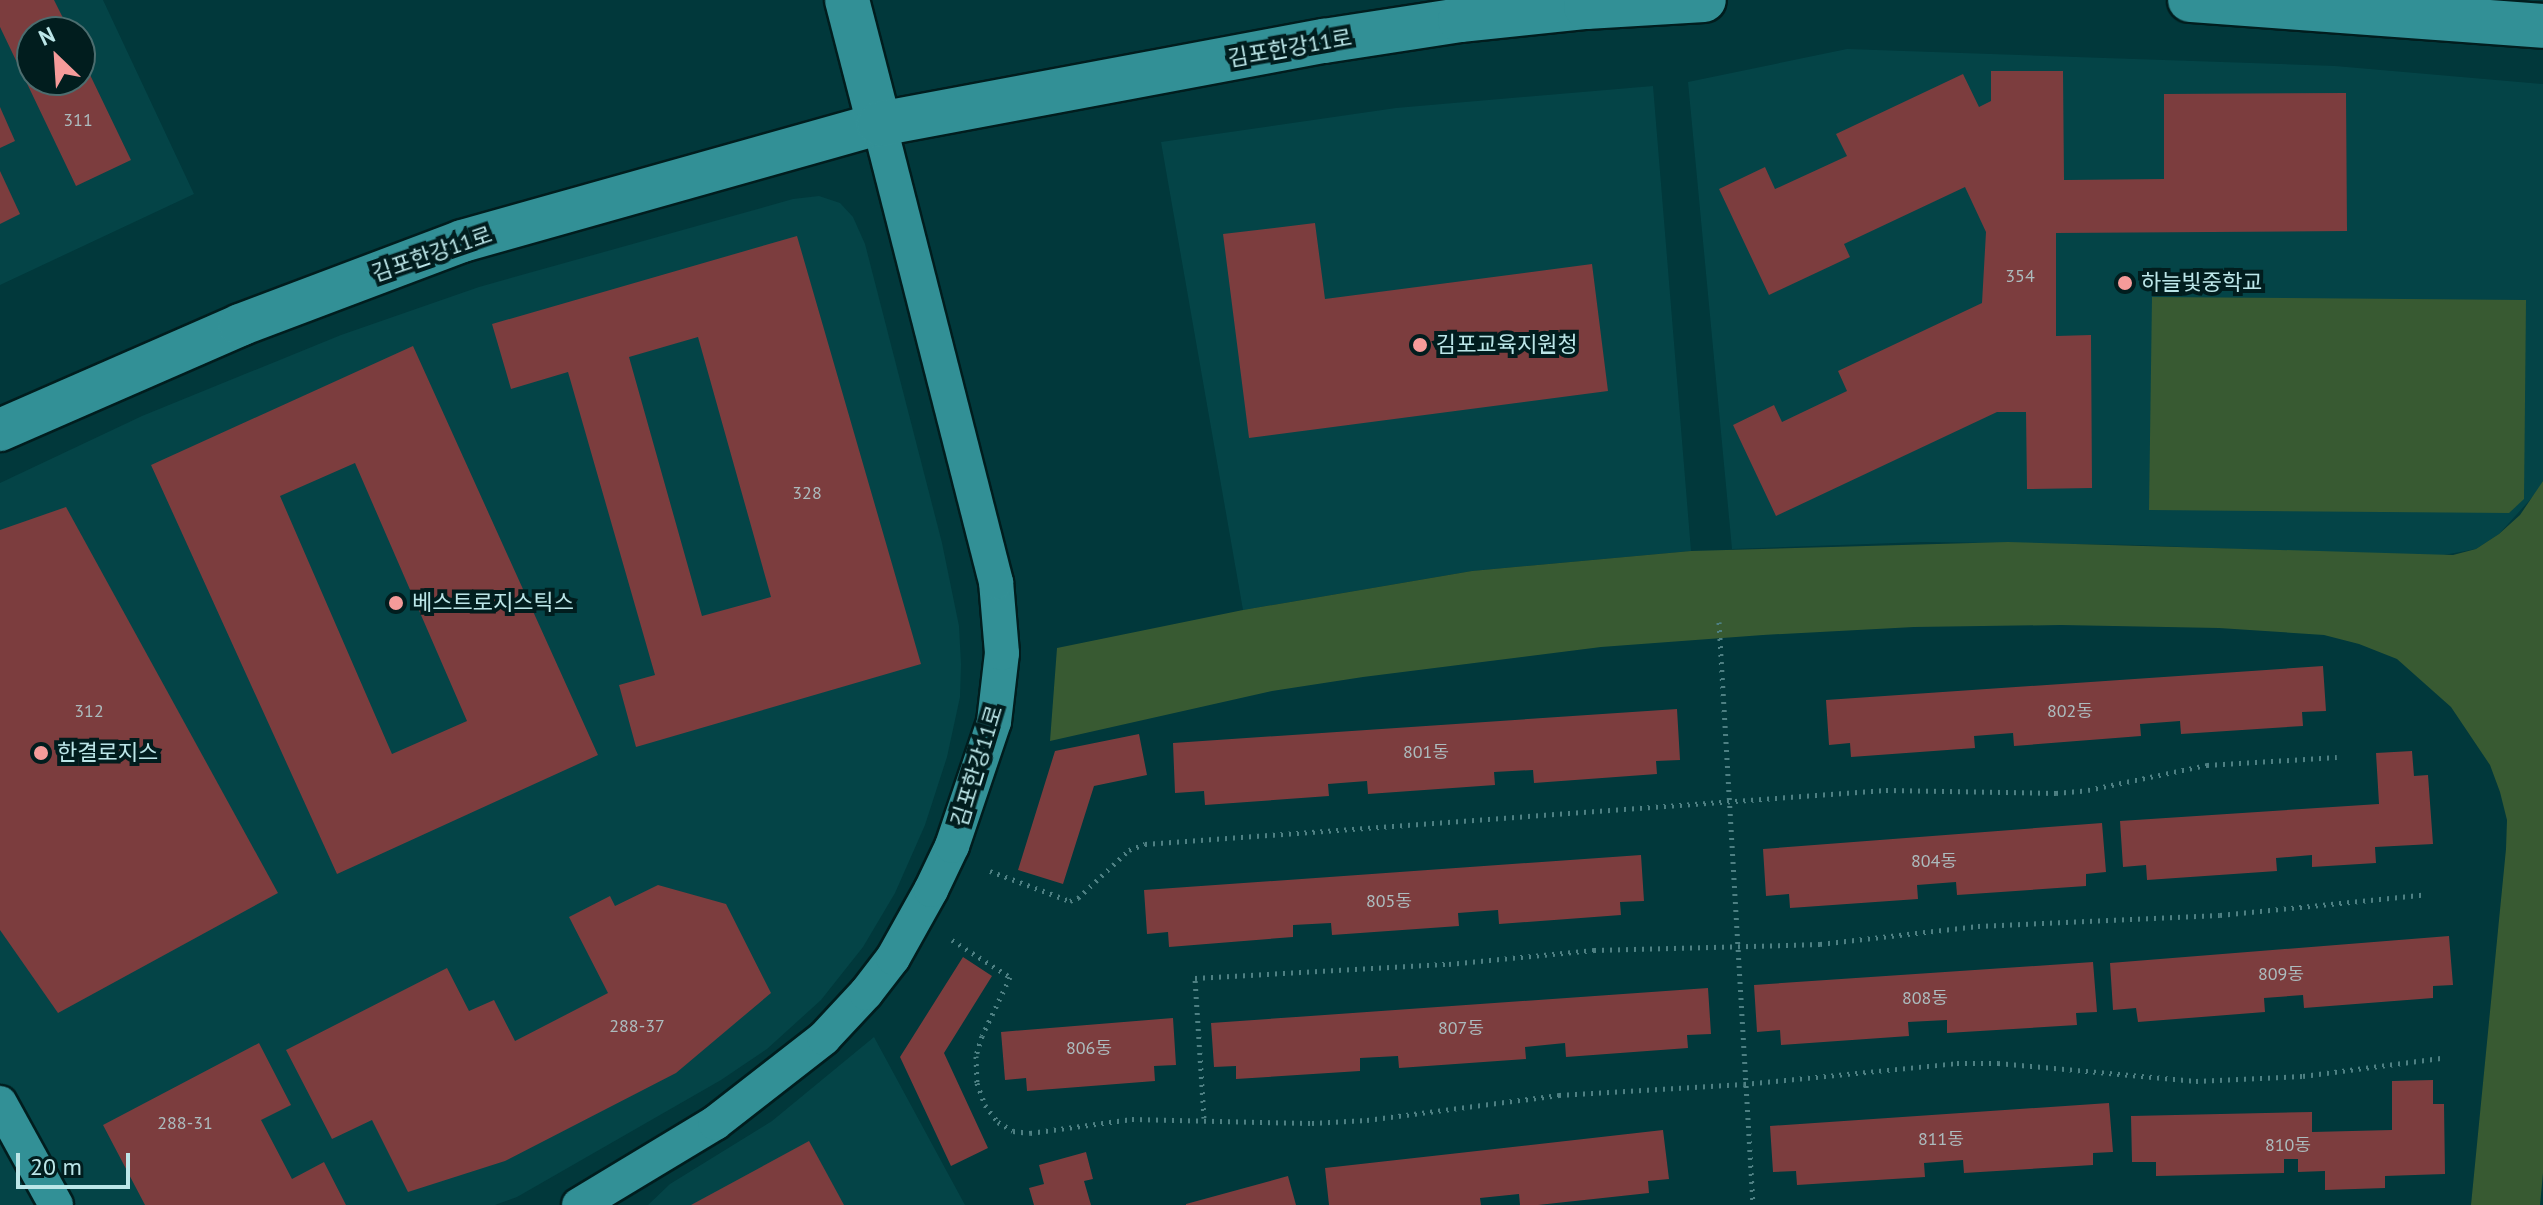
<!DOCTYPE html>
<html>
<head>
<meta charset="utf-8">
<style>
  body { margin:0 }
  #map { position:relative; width:2543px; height:1205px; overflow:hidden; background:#01383b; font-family:"PT Sans","Noto Sans KR",sans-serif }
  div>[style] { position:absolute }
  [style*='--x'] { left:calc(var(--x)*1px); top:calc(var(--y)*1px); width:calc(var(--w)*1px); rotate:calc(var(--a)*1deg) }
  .built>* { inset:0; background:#044447 }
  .green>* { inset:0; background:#385a32 }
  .building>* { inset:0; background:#7c3d3e }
  .path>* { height:5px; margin-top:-2.5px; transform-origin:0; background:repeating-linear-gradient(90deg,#4e8083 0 2px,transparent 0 8px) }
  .roads { filter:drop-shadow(2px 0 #011d1e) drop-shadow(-2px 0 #011d1e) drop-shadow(0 2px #011d1e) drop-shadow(0 -2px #011d1e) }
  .minor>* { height:34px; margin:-17px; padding:0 17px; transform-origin:17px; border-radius:17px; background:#329096 }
  .tertiary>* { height:42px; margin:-21px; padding:0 21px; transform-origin:21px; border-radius:21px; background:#329096 }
  .secondary>* { height:44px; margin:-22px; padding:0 22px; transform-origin:22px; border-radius:22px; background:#329096 }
  .dots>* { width:22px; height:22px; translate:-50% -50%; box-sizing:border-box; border:4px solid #011d1e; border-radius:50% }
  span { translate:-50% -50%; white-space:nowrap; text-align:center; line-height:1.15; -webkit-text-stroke:8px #011d1e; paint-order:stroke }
  .number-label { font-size:18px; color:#acbcbe }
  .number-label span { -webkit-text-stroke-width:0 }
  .street-label { font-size:22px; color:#bce6e8 }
  .poi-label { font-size:22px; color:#bce6e8 }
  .left { translate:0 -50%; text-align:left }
  .north { position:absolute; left:16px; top:16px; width:80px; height:80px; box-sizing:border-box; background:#011d1e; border:2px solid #4c6d6f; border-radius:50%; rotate:335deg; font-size:22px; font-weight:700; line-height:32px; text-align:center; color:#bce6e8 }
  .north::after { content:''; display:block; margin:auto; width:28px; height:36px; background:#f59b9a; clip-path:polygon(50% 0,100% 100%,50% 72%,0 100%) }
  .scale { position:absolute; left:16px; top:1153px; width:114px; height:36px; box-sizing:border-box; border:4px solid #bce6e8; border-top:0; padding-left:10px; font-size:24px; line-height:28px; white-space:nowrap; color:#bce6e8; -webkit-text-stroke:6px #011d1e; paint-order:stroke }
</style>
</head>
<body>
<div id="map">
  <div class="built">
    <i style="clip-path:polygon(evenodd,0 0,103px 0,194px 194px,0 285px,0 0,32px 32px,80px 32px,80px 80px,32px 80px,32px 32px)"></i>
    <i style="clip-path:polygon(1847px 49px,2335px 66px,2543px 84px,2543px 481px,2537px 492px,2499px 534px,2476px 549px,2433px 557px,2136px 545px,1923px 542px,1732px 549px,1688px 82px)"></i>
    <i style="clip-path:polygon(1653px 86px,1691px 551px,1472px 571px,1243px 610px,1161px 142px,1396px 108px)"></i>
    <i style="clip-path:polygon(819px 196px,840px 203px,853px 217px,865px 244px,942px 543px,959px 626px,961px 664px,960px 697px,947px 757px,925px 825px,895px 893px,863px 947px,821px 1000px,767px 1049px,721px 1080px,517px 1197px,495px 1205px,0 1205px,0 483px,142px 416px,341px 335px,479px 287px,793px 199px)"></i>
    <i style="clip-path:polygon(874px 1037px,965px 1205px,648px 1205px,670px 1184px,772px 1121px)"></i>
  </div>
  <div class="green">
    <i style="clip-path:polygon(2152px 297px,2526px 300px,2524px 499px,2509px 513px,2149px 510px)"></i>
    <i style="clip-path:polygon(2543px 481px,2543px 1173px,2540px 1205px,2471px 1205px,2506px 849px,2507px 820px,2500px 792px,2490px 765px,2451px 707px,2397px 659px,2359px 644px,2324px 635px,2219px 628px,2061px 625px,1914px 627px,1763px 635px,1601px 647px,1363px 677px,1272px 691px,1050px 741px,1057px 648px,1243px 610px,1472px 571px,1691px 551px,2008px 542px,2453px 555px,2476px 549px,2499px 534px,2520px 515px)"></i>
  </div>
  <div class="building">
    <i style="clip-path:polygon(0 0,54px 0,70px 32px,32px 32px,32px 80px,80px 80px,80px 54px,131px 160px,76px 186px,0 27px)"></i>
    <i style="clip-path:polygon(1991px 71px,2063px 71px,2064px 180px,2164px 179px,2164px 94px,2346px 93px,2347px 231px,2056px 233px,2056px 336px,2091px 335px,2092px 488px,2027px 489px,2026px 412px,1997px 412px,1776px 516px,1733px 425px,1774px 405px,1782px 422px,1847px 391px,1838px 371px,1982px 303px,1986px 232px,1965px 187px,1844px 244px,1850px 257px,1769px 295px,1719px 189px,1765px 167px,1775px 189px,1847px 156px,1836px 134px,1963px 74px,1979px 107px,1991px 101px)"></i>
    <i style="clip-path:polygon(0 107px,15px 141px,0 148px)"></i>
    <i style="clip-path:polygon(0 171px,20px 214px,0 224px)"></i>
    <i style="clip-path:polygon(1315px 223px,1325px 299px,1592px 264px,1608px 391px,1249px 438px,1223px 234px)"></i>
    <i style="clip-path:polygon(evenodd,797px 236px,921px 664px,636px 747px,619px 685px,655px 675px,568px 372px,511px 389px,492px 324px,797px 236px,698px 337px,771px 597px,702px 616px,629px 357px,698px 337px)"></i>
    <i style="clip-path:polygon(evenodd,413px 346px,598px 755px,337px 874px,151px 465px,413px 346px,355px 463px,467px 721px,392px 754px,280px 496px,355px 463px)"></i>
    <i style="clip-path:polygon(66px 507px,278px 893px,58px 1013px,0 930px,0 530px)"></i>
    <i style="clip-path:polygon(2323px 666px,2326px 711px,2302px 712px,2303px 726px,2181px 734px,2180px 721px,2140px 724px,2141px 736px,2014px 746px,2013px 733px,1974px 736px,1975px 748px,1851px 757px,1850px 743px,1829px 745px,1826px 700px)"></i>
    <i style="clip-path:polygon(1677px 709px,1680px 760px,1656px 761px,1657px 774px,1534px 783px,1533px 770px,1494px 772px,1495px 785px,1368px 794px,1367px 781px,1328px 784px,1329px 796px,1205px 805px,1204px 791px,1175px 793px,1173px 743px)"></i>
    <i style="clip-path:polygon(1139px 734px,1147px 775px,1094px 786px,1063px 884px,1018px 870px,1055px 751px)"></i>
    <i style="clip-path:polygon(2412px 751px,2414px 776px,2428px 775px,2433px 844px,2375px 847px,2376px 863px,2312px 867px,2312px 855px,2276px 858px,2277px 871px,2147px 880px,2146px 865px,2123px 867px,2120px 821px,2379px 804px,2376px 753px)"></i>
    <i style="clip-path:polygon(2102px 823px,2106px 872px,2086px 874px,2086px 886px,1957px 895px,1956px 882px,1917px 885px,1918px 899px,1790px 908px,1789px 894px,1766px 896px,1763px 849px)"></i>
    <i style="clip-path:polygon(1641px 855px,1644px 901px,1620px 902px,1621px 915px,1499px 924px,1498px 910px,1458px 913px,1459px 926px,1332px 935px,1331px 923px,1293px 925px,1293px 937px,1169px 947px,1168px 932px,1147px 934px,1144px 890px)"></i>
    <i style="clip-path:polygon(658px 885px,726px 904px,771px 993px,676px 1073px,505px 1161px,408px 1192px,372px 1120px,332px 1139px,286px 1050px,447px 968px,469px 1011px,494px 1000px,515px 1041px,608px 993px,569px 917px,610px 896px,615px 906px)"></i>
    <i style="clip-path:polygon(2449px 936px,2453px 985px,2433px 986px,2433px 998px,2304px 1008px,2303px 995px,2264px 998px,2265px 1012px,2138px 1022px,2136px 1008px,2113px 1010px,2110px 963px)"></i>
    <i style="clip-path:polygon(963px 957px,992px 976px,944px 1053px,988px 1148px,951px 1166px,900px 1057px)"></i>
    <i style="clip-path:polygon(2093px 962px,2097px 1012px,2076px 1013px,2077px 1025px,1947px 1033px,1947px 1020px,1908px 1022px,1909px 1036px,1781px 1045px,1780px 1030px,1757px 1032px,1754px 985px)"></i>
    <i style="clip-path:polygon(1708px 988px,1711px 1034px,1687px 1035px,1688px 1048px,1566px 1057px,1565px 1043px,1525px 1047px,1526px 1059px,1399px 1068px,1398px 1056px,1360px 1058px,1360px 1071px,1236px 1079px,1236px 1066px,1214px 1067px,1211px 1023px)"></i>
    <i style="clip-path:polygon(1173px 1018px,1176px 1065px,1154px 1066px,1155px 1081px,1027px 1091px,1026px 1078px,1005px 1080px,1001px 1032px)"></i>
    <i style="clip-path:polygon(259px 1043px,291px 1105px,261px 1120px,292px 1179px,324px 1162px,346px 1205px,145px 1205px,103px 1125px)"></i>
    <i style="clip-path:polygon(2433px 1080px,2433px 1104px,2444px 1104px,2445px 1174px,2385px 1176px,2385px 1188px,2325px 1190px,2325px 1171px,2298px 1172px,2298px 1159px,2284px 1159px,2284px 1173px,2156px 1176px,2156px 1162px,2132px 1162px,2131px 1116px,2312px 1112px,2312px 1132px,2392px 1130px,2392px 1081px)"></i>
    <i style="clip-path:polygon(2109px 1103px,2113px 1152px,2093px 1153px,2093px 1165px,1964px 1173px,1963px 1160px,1924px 1163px,1925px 1177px,1797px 1185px,1796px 1171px,1773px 1172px,1770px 1126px)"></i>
    <i style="clip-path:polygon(1663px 1130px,1669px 1179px,1648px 1181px,1649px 1193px,1538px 1205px,1520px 1205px,1519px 1194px,1480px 1198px,1481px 1205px,1329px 1205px,1325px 1168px)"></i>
    <i style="clip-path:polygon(809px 1141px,844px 1205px,691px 1205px)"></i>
    <i style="clip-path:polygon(1086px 1152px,1093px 1179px,1084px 1181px,1091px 1205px,1034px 1205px,1029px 1188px,1044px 1184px,1039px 1165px)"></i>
    <i style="clip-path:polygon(1288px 1176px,1296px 1205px,1186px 1205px,1186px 1204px)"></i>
  </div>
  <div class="path">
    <i style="--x:1719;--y:622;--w:584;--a:86.66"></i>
    <i style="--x:990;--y:871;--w:85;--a:20.6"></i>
    <i style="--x:1070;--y:901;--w:9;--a:-21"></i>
    <i style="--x:1078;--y:898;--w:70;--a:-43.3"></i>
    <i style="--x:1129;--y:850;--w:17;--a:-21"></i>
    <i style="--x:1145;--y:844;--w:743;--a:-4.17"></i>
    <i style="--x:1886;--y:790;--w:170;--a:1"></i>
    <i style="--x:2056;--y:793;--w:32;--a:-5"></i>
    <i style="--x:2088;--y:790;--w:122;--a:-11.9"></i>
    <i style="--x:2207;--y:765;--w:130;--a:-3.5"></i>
    <i style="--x:952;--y:940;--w:69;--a:32.5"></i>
    <i style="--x:1010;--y:977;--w:65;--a:115.4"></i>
    <i style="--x:982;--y:1036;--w:21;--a:107"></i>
    <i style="--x:976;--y:1056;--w:27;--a:88"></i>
    <i style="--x:977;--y:1083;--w:23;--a:70"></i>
    <i style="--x:985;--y:1105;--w:21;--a:53"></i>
    <i style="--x:998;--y:1122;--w:17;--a:31"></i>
    <i style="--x:1013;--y:1131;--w:17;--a:7"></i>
    <i style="--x:1030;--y:1133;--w:103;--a:-7.8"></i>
    <i style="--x:1132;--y:1119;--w:180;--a:1.3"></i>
    <i style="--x:1312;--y:1123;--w:55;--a:-3.1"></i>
    <i style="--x:1367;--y:1120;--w:194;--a:-7.4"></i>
    <i style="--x:1559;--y:1095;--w:185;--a:-3.4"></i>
    <i style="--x:1744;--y:1084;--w:214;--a:-5.6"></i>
    <i style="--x:1957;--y:1063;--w:41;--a:0"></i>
    <i style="--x:1998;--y:1063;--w:199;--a:5.2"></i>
    <i style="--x:2196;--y:1081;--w:107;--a:-2.7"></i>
    <i style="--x:2303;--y:1076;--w:139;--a:-7.4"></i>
    <i style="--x:1204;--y:1118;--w:140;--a:-93.7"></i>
    <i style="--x:1195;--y:978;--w:254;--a:-3.2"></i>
    <i style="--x:1449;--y:964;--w:146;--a:-5.5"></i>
    <i style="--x:1594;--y:950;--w:226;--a:-1.5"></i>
    <i style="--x:1820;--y:944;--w:159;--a:-6.5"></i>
    <i style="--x:1978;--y:926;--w:242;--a:-2.6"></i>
    <i style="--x:2220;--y:915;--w:203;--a:-5.7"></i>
  </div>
  <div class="roads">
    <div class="minor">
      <i style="--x:0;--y:1103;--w:116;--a:61.2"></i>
      <i style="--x:579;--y:1205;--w:159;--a:-31.1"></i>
      <i style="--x:715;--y:1123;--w:138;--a:-37.9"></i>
      <i style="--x:824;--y:1038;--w:62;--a:-47"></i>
      <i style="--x:866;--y:993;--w:44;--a:-52.4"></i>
      <i style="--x:893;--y:958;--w:78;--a:-60.8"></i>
      <i style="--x:931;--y:890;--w:49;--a:-64.5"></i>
      <i style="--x:952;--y:846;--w:131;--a:-71.3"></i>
      <i style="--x:994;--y:722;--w:69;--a:-83.4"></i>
      <i style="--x:1002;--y:653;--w:71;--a:-94.8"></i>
      <i style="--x:996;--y:582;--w:473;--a:-104.3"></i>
    </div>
    <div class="tertiary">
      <i style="--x:0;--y:430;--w:262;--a:-23.6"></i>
      <i style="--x:240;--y:325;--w:237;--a:-20.7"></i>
      <i style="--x:462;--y:241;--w:433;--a:-15.7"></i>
    </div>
    <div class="secondary">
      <i style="--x:847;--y:0;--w:128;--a:75.5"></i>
      <i style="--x:2190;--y:0;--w:354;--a:4.2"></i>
      <i style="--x:879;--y:124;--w:453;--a:-10.6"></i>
      <i style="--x:1324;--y:41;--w:138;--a:-8.8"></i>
      <i style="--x:1460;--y:20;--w:127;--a:-5.9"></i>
      <i style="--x:1586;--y:7;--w:118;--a:-3.4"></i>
    </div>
  </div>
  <div class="dots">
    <i style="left:2125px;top:283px;background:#f59b9a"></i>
    <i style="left:1420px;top:345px;background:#f59b9a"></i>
    <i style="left:396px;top:603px;background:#f59b9a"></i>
    <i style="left:41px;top:753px;background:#f59b9a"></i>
  </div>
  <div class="number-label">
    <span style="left:78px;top:120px">311</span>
    <span style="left:2020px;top:276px">354</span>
    <span style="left:807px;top:493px">328</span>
    <span style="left:89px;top:711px">312</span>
    <span style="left:2070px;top:711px">802동</span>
    <span style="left:1426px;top:752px">801동</span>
    <span style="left:1934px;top:861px">804동</span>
    <span style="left:1389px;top:901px">805동</span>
    <span style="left:2281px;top:974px">809동</span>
    <span style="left:1925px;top:998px">808동</span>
    <span style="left:637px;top:1026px">288-37</span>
    <span style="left:1461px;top:1028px">807동</span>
    <span style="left:1089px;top:1048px">806동</span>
    <span style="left:185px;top:1123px">288-31</span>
    <span style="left:1941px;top:1139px">811동</span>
    <span style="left:2288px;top:1145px">810동</span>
  </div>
  <div class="street-label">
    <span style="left:1290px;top:48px;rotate:-10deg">김포한강11로</span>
    <span style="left:432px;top:254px;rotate:-19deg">김포한강11로</span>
    <span style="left:977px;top:766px;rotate:-73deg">김포한강11로</span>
  </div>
  <div class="poi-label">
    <span class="left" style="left:2141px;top:283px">하늘빛중학교</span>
    <span class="left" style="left:1436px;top:345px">김포교육지원청</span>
    <span class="left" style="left:412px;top:603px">베스트로지스틱스</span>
    <span class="left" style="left:57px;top:753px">한결로지스</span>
  </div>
  <div class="north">N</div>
  <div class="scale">20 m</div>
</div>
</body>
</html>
